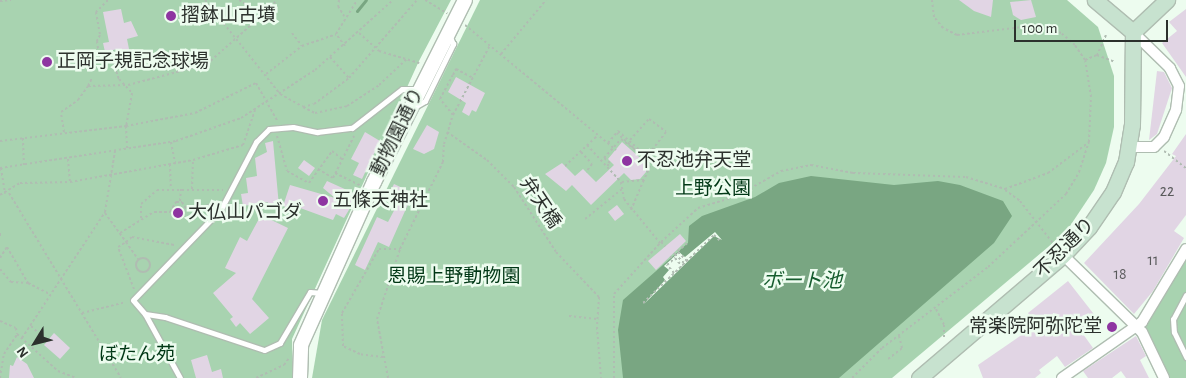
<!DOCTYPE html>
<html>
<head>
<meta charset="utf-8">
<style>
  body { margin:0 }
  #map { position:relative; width:1186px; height:378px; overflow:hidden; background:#edfcef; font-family:"Alegreya Sans","Noto Sans JP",sans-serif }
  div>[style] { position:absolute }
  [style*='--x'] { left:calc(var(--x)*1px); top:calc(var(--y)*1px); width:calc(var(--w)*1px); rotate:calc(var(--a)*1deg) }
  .green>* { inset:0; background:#a8d3b0 }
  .water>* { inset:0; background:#79a682 }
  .pier>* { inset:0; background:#edfcef }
  .stream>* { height:3px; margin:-1.5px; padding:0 1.5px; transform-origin:1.5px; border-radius:1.5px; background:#79a682 }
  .building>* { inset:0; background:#e1d5e4 }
  .path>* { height:2px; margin-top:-1px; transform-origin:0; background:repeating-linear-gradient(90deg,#b0bcb2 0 2.5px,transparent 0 5px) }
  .path>.ring { margin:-1px; padding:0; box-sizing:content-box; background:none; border:2px solid #b0bcb2; border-radius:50% }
  .roads { filter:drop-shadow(1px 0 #afbdb1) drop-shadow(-1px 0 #afbdb1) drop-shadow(0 1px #afbdb1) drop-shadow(0 -1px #afbdb1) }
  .service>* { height:5px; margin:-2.5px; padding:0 2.5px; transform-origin:2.5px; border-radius:2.5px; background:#fff }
  .minor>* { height:10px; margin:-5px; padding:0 5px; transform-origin:5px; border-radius:5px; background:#fff }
  .tertiary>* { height:14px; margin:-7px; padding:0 7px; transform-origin:7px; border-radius:7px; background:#fff }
  .secondary>* { height:15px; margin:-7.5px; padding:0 7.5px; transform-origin:7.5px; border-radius:7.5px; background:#c7e2cf }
  .dots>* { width:14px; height:14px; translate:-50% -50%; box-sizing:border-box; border:2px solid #edfcef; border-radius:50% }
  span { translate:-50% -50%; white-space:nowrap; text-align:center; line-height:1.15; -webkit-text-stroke:5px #edfcef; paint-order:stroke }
  .number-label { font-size:16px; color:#595a5b }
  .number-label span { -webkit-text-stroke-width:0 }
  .poi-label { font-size:19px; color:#2c312d }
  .left { translate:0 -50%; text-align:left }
  .right { translate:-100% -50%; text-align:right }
  .street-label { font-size:19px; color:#2c312d }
  .park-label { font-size:19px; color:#003715 }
  .water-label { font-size:20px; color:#165c2e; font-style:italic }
  .north { position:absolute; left:10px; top:318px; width:50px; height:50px; -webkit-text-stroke:4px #edfcef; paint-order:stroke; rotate:234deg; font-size:14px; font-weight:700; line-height:20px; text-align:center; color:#2c312d }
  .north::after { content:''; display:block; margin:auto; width:18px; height:22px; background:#2c312d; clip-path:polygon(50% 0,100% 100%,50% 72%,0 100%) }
  .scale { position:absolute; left:1014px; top:20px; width:154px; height:22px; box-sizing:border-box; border:2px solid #2c312d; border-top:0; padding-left:6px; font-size:15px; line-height:18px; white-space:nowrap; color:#2c312d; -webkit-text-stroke:4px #edfcef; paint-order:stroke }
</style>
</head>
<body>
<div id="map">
  <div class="green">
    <i style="clip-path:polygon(0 0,451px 0,419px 61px,292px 339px,293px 378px,0 378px)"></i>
    <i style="clip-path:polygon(480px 0,1067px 0,1098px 27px,1114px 76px,1114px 127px,1106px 163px,1094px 190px,1066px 232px,892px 378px,312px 378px,322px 320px)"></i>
    <i style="clip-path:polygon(1186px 259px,1186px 378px,1170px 378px,1144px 325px)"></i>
  </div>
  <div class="water">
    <i style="clip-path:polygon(811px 176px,894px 185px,938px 181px,960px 185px,1003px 201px,1012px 216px,994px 243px,839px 378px,623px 378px,618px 330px,623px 300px,688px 243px,689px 226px,702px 216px,755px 197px,779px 183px)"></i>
  </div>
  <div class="pier">
    <i style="clip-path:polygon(715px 232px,722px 240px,714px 236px,644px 304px,665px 280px,663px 277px,669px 270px,664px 266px,679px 252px,685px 257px)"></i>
  </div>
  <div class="stream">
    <i style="--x:357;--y:11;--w:14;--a:-51"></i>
  </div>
  <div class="building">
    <i style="clip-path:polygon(959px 0,993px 0,991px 17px,974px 11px)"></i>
    <i style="clip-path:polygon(1031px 0,1036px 17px,1021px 20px,1013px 15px,1010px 2px)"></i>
    <i style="clip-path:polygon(121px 9px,124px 23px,131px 21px,138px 36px,127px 39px,132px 64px,121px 66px,117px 49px,105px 52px,103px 43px,109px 42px,103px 12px)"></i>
    <i style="clip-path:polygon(1186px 9px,1186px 77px,1162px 43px,1177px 31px,1169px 22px)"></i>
    <i style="clip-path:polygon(1157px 71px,1164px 72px,1172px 88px,1157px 134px,1149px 140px)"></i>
    <i style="clip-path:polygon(456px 77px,485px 93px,476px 112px,472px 110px,469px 116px,462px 112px,466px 103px,448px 92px)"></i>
    <i style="clip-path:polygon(427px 125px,439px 132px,434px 149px,424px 154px,413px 149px)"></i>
    <i style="clip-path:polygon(365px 132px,380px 141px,362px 179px,353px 175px,359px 163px,351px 159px)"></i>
    <i style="clip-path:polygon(1186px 134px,1186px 215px,1174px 231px,1184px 238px,1153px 291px,1134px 314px,1084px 263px,1139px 204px,1176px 156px,1172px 154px)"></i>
    <i style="clip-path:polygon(273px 141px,279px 206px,264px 209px,268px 202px,243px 206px,241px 194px,248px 193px,246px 178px,257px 176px,255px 158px,267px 152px,265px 143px)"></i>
    <i style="clip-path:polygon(622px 142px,646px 163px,646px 172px,640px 179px,631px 180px,624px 173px,591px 205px,572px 185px,566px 191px,545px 174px,562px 163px,575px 176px,583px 169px,596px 182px,614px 165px,608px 159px)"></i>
    <i style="clip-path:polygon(304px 160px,315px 168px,309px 176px,298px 168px)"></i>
    <i style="clip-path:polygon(327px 181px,358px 195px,344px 218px,336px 214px,333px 220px,292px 205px,291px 209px,283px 206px,290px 185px,335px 198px,323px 188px)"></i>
    <i style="clip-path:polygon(394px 184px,413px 193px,389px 247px,378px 242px,365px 270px,355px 265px,377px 217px,388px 222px,398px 203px,394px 201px,397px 196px,390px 192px)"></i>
    <i style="clip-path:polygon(617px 205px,624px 214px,615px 221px,608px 212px)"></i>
    <i style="clip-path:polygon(261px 215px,288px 228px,252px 299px,269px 318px,250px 334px,240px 323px,236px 327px,230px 319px,233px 317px,213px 293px,236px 273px,225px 268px,240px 237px,247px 241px)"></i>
    <i style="clip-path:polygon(680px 234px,686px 241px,656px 270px,648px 261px)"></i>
    <i style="clip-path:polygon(1068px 281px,1100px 322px,1083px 334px,1093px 348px,1065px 367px,1057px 356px,1039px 370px,1041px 373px,1035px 378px,983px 378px,978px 365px,1036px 325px,1028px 313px)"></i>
    <i style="clip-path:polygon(54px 333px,70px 348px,60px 359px,44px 345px)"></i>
    <i style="clip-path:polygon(1136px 336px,1146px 356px,1140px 360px,1149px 378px,1126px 378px,1121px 371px,1112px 378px,1088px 378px,1083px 371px)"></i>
    <i style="clip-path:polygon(207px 355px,212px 372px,221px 369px,223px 378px,196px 378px,191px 360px)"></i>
    <i style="clip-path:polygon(17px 357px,27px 364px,34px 378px,9px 378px,10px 365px,13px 366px)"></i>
  </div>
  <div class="path">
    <i style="--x:108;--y:0;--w:17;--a:135"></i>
    <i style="--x:96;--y:12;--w:23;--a:80"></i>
    <i style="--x:100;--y:35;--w:7;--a:117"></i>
    <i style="--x:97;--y:41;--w:15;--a:82"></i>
    <i style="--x:99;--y:56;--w:15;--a:23"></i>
    <i style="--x:113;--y:62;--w:18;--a:71"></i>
    <i style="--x:119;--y:79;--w:19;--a:47"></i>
    <i style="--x:132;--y:93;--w:34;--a:100"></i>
    <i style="--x:126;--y:126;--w:22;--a:87"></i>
    <i style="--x:205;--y:0;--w:120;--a:51.4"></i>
    <i style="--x:280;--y:94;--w:26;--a:29"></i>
    <i style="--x:303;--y:107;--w:11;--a:-15"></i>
    <i style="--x:314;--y:104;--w:44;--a:-36.6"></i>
    <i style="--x:349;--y:78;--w:103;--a:-48.9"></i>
    <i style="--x:239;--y:0;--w:19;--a:32"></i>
    <i style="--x:255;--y:10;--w:12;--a:5"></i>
    <i style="--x:267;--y:11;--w:15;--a:-48"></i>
    <i style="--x:339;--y:0;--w:6;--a:99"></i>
    <i style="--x:338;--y:6;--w:12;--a:59"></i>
    <i style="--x:425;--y:0;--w:26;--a:31"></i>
    <i style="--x:0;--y:1;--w:11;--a:-5"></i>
    <i style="--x:176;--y:16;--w:21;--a:11"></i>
    <i style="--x:197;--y:20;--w:18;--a:-41"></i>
    <i style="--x:465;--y:25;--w:196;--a:39.6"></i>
    <i style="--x:292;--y:33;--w:16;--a:52"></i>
    <i style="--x:359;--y:33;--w:27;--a:42"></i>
    <i style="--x:379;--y:51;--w:42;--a:16.7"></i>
    <i style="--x:1106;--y:35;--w:22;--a:114"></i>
    <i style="--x:1097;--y:55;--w:19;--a:21"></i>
    <i style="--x:345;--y:46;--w:15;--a:-127"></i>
    <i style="--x:336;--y:34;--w:40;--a:-58"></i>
    <i style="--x:501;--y:54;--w:70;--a:-50.2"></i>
    <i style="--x:330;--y:57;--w:28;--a:48"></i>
    <i style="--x:1085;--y:60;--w:13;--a:-23"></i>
    <i style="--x:266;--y:74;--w:46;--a:-37.9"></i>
    <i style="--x:302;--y:46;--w:36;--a:-19"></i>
    <i style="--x:88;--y:86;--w:9;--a:-63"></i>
    <i style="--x:303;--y:107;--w:13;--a:27"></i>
    <i style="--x:315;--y:113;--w:33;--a:-12"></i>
    <i style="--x:347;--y:106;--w:38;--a:-33"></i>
    <i style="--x:379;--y:85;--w:38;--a:-43"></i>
    <i style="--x:453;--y:115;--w:21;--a:-129"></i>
    <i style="--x:440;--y:99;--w:27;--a:-62"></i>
    <i style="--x:453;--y:75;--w:7;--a:-63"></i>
    <i style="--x:456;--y:69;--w:19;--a:28"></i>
    <i style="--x:64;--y:132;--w:20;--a:-99"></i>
    <i style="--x:61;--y:112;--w:21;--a:-35"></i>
    <i style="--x:78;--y:100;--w:17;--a:-54"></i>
    <i style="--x:88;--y:86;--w:40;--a:-1.4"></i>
    <i style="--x:128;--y:85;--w:82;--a:-14.9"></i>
    <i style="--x:207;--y:64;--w:80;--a:-41.5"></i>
    <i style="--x:447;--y:132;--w:49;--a:35"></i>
    <i style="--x:487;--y:160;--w:38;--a:45"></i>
    <i style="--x:514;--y:187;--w:77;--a:57.1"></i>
    <i style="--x:556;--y:252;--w:62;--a:46.3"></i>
    <i style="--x:599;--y:297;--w:30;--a:94"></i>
    <i style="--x:597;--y:327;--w:51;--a:85.5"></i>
    <i style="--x:277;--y:136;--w:36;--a:74"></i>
    <i style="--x:287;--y:171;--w:25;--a:29"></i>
    <i style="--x:309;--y:183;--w:39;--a:-54"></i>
    <i style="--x:332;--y:151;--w:13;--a:39"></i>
    <i style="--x:23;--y:138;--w:27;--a:88"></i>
    <i style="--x:630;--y:140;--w:28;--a:-48"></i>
    <i style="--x:649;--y:119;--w:21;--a:37"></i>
    <i style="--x:666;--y:132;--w:29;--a:128"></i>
    <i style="--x:0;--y:141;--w:127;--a:-6.8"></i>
    <i style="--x:126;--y:126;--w:70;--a:-10.7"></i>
    <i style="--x:195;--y:113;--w:68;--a:-26.2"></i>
    <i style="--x:256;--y:83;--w:45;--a:60.6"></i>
    <i style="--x:171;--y:142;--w:21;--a:79"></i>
    <i style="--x:608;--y:143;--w:16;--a:-50"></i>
    <i style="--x:618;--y:131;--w:45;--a:41.4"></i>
    <i style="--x:652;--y:161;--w:21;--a:113"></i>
    <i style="--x:644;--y:180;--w:23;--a:175"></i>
    <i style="--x:243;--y:145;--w:37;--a:-71"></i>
    <i style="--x:587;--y:145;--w:50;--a:47.4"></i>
    <i style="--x:621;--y:182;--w:17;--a:80"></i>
    <i style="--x:624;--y:199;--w:57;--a:50.7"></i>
    <i style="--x:1164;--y:151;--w:28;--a:38"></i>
    <i style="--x:581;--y:152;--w:16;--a:47"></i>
    <i style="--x:592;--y:164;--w:10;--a:127"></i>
    <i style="--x:68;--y:159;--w:23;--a:85"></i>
    <i style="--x:170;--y:164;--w:25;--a:88"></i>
    <i style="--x:565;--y:166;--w:45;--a:-43.2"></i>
    <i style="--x:607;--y:166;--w:4;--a:-45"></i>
    <i style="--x:610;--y:163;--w:8;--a:-140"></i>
    <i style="--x:604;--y:158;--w:25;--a:-48"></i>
    <i style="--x:621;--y:139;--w:20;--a:37"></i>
    <i style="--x:637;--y:151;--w:27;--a:-138"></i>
    <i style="--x:0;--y:168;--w:178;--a:-8.7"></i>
    <i style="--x:176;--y:141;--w:69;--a:-19.5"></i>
    <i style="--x:241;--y:118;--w:88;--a:-33"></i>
    <i style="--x:315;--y:70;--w:105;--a:-41.9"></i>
    <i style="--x:1;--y:168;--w:26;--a:81"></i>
    <i style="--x:318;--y:169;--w:17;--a:31"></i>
    <i style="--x:333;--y:178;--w:47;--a:-63.4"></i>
    <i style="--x:335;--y:173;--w:28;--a:26"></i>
    <i style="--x:192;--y:189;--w:29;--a:-88"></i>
    <i style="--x:1005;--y:190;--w:19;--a:36"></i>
    <i style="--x:1020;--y:201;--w:57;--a:52.1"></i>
    <i style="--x:9;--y:193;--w:216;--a:58.8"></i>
    <i style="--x:0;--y:195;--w:23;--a:-31"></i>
    <i style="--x:20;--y:183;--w:50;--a:-1.1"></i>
    <i style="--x:70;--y:182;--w:125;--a:-10.1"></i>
    <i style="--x:193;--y:160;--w:52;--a:-16.7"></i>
    <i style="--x:180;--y:201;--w:12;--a:-85"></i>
    <i style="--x:631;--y:210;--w:33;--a:-67"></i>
    <i style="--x:105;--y:213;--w:36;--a:54"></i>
    <i style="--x:126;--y:242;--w:8;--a:-40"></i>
    <i style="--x:132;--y:237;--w:43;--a:10.8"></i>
    <i style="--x:141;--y:218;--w:14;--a:-90"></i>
    <i style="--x:141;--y:204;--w:21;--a:-41"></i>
    <i style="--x:157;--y:190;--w:66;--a:0"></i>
    <i style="--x:585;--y:219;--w:48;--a:-39"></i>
    <i style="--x:0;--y:233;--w:3;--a:90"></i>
    <i style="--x:120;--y:233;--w:40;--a:-32"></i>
    <i style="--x:154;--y:212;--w:16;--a:0"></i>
    <i style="--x:170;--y:212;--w:12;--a:-59"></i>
    <i style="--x:176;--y:202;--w:6;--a:0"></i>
    <i style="--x:182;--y:202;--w:9;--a:58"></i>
    <i style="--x:187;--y:210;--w:28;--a:-13"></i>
    <i style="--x:661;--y:242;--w:6;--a:45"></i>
    <i style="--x:678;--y:252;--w:13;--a:45"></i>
    <i style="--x:675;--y:254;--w:13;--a:45"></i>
    <i style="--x:0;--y:258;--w:13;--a:-58"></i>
    <i style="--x:7;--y:247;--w:42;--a:59.7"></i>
    <i style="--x:670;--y:258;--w:23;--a:-41"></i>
    <i style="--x:675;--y:258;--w:11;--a:49"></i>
    <i class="ring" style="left:136px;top:258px;width:12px;height:12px"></i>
    <i style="--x:0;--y:269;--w:17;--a:50"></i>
    <i style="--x:11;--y:282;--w:17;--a:3"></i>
    <i style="--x:28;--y:283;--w:25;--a:27"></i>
    <i style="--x:674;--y:273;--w:11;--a:-131"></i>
    <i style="--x:667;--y:265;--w:11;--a:-41"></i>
    <i style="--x:134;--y:289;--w:45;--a:-110.9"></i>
    <i style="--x:118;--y:247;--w:9;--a:-32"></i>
    <i style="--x:126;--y:242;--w:21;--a:55"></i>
    <i style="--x:643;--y:303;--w:98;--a:-43.8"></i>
    <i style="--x:714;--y:235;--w:8;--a:45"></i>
    <i style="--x:936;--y:309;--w:18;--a:63"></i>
    <i style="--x:944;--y:325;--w:14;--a:90"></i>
    <i style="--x:82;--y:313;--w:45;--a:-14"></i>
    <i style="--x:569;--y:316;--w:28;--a:6"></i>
    <i style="--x:0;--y:321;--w:17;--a:24"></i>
    <i style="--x:16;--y:328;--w:6;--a:81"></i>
    <i style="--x:17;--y:334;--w:55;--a:42.1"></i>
    <i style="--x:58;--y:371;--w:19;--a:21"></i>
    <i style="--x:31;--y:326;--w:22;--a:43"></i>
    <i style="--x:22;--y:338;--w:151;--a:-56.6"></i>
    <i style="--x:105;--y:212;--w:62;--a:-80.7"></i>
    <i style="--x:383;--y:357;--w:23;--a:-173"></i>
    <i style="--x:360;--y:354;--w:19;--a:-155"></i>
    <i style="--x:343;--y:346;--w:33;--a:-92"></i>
    <i style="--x:342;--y:313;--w:74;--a:-60"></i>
    <i style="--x:379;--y:249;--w:21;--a:0"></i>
    <i style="--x:888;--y:359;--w:18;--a:-38"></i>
    <i style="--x:902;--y:348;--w:12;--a:-104"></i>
    <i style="--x:0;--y:378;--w:24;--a:-81"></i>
    <i style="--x:4;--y:354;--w:23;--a:-56"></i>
    <i style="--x:256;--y:378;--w:31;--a:-25"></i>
    <i style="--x:284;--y:365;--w:9;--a:-54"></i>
    <i style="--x:388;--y:378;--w:60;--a:-100.6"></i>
    <i style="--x:377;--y:319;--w:74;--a:-71.8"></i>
    <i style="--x:400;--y:249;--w:97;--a:-63.7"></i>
    <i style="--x:443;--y:162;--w:18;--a:-87"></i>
    <i style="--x:444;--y:144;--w:30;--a:-73"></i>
    <i style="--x:453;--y:115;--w:79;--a:-62.1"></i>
    <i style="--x:614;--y:378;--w:84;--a:-90"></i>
    <i style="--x:614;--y:294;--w:70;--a:-47.9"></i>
    <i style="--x:661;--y:242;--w:50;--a:-42.6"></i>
    <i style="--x:698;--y:208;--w:41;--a:-17.1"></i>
    <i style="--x:737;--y:196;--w:51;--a:-29.6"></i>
    <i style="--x:781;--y:171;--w:31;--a:-11"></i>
    <i style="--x:811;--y:165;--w:43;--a:10.8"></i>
    <i style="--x:853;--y:173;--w:113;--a:2"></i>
    <i style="--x:966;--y:177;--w:41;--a:17.1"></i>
    <i style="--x:1005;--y:189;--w:46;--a:-20.4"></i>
    <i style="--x:1048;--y:173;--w:51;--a:-37.1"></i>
    <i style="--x:1089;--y:142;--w:45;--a:-87.5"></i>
    <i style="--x:1091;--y:97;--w:37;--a:-99"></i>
    <i style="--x:1085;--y:60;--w:18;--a:-124"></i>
    <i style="--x:1075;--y:45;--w:18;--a:-139"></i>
    <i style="--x:1061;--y:33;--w:23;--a:-160"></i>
    <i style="--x:1039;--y:25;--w:83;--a:173"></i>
    <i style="--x:957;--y:35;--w:16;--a:-153"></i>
    <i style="--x:943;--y:28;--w:14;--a:-129"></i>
    <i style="--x:934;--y:17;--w:17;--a:-97"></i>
    <i style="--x:852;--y:378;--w:42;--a:-45"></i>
    <i style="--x:882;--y:348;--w:133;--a:-37.4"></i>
    <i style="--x:988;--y:267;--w:107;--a:-43.1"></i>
    <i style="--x:1066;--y:194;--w:26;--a:-59"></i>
    <i style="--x:1079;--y:172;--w:32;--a:-72"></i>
  </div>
  <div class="roads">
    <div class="service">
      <i style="--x:416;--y:106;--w:10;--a:-29"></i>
      <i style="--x:425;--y:101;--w:64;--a:-63.8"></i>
      <i style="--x:453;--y:44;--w:8;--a:-113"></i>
      <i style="--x:322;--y:293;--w:12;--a:-175"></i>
      <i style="--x:310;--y:292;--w:59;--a:120.5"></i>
      <i style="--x:280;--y:343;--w:17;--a:156"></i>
      <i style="--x:264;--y:350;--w:104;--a:-161.6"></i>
      <i style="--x:165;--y:317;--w:20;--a:-171"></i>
      <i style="--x:145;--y:314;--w:18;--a:-131"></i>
      <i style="--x:133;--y:300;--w:127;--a:-46"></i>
      <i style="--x:221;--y:209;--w:76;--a:-62.4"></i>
      <i style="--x:256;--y:142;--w:18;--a:-45"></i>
      <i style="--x:269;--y:129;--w:24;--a:-5"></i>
      <i style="--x:293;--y:127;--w:25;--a:12"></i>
      <i style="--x:317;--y:132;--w:35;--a:-7"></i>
      <i style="--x:352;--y:128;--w:63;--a:-38"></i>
      <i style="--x:402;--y:89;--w:16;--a:0"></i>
      <i style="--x:1186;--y:295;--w:27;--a:118"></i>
      <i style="--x:1173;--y:319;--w:13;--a:86"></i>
      <i style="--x:1174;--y:332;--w:28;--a:64"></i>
      <i style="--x:145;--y:314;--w:73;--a:61.3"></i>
    </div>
    <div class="minor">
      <i style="--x:1129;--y:147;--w:25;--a:0"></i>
      <i style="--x:1154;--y:147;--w:14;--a:-45"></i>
      <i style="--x:1164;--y:137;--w:30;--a:-66"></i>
      <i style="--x:1176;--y:110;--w:24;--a:-83"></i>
      <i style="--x:1179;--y:86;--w:20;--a:-117"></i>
      <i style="--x:1170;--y:68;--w:52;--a:-135.8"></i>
      <i style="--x:1063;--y:255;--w:110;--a:44.3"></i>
      <i style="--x:1142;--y:332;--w:51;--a:64.4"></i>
      <i style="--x:1062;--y:378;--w:98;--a:-35"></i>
      <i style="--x:1142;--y:322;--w:85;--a:-58.9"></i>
    </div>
    <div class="tertiary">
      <i style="--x:300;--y:378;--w:33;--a:-88"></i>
      <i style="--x:301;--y:345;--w:179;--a:-65.9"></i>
      <i style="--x:374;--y:182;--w:203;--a:-63.4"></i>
    </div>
    <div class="secondary">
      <i style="--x:1133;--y:32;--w:47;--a:-43.3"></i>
      <i style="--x:919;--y:378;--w:189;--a:-40.5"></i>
      <i style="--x:1063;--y:255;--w:38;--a:-47"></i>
      <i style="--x:1089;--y:227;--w:42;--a:-55.6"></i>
      <i style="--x:1113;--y:192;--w:33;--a:-67"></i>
      <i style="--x:1126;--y:162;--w:37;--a:-81"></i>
      <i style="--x:1132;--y:125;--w:93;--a:-89.4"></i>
      <i style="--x:1133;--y:32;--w:50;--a:-139.9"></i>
    </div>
  </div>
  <div class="dots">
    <i style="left:171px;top:16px;background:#8e35a1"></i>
    <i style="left:47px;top:62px;background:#8e35a1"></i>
    <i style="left:627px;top:161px;background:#8e35a1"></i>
    <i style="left:323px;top:201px;background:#8e35a1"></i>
    <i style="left:178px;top:213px;background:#8e35a1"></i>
    <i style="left:1112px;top:327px;background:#8e35a1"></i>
  </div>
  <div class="number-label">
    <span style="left:1167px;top:191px">22</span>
    <span style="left:1153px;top:260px">11</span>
    <span style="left:1120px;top:274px">18</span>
  </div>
  <div class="poi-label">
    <span class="left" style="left:181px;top:16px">摺鉢山古墳</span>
    <span class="left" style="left:57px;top:62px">正岡子規記念球場</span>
    <span class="left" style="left:637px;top:161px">不忍池弁天堂</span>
    <span class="left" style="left:333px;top:201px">五條天神社</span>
    <span class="left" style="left:188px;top:213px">大仏山パゴダ</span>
    <span class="right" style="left:1102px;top:327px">常楽院阿弥陀堂</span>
  </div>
  <div class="street-label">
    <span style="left:398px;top:132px;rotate:-64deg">動物園通り</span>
    <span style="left:540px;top:203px;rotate:56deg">弁天橋</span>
    <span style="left:1065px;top:248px;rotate:-45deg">不忍通り</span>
  </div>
  <div class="park-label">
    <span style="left:713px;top:189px">上野公園</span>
    <span style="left:454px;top:277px">恩賜上野動物園</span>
    <span style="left:137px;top:355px">ぼたん苑</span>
  </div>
  <div class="water-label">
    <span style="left:802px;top:281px">ボート池</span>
  </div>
  <div class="north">N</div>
  <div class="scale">100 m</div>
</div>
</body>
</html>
